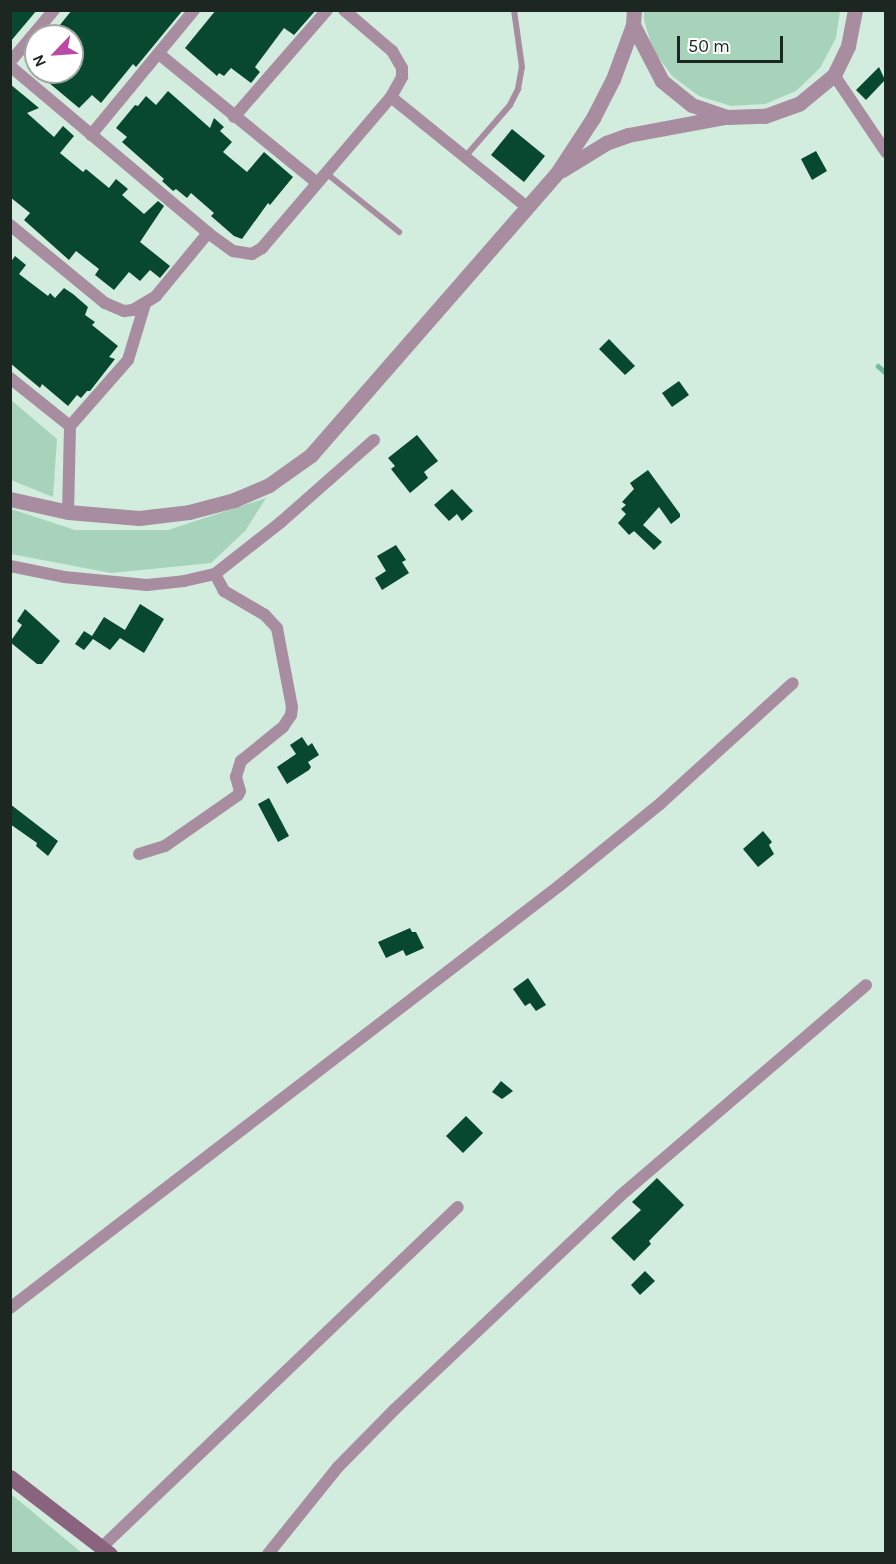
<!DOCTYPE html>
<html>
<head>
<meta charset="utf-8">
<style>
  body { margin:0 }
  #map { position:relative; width:896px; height:1564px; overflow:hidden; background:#d2ecdd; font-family:Karla,sans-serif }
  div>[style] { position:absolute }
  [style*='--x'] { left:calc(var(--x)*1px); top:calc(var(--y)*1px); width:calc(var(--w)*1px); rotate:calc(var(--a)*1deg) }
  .green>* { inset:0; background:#a7d3bb }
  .stream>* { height:4.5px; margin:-2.25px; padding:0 2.25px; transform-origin:2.25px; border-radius:2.25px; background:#72be98 }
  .building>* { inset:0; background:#08482f }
  .service>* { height:6px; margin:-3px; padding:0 3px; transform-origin:3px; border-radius:3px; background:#a88da0 }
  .minor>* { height:12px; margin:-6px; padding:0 6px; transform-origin:6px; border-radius:6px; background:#a88da0 }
  .tertiary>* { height:15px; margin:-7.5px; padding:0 7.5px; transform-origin:7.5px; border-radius:7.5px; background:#a88da0 }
  .secondary>* { height:15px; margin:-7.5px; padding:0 7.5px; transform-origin:7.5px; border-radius:7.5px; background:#8a637f }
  span { translate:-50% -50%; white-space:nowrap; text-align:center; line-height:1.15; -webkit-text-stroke:6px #fff; paint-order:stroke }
  .frame { position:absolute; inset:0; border:12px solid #1d2721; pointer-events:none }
  .north { position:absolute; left:24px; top:24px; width:60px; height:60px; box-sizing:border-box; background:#fff; border:2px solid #a5a9a6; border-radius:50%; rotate:245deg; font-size:16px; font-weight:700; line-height:24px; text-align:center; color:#1d2721 }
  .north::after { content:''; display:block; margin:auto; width:21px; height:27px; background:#bc49a3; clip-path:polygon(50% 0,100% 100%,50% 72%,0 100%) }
  .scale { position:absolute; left:677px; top:36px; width:106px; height:27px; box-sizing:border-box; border:3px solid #1d2721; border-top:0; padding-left:8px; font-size:18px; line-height:21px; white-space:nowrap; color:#1d2721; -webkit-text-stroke:4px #fff; paint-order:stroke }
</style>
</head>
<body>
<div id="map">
  <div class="green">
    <i style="clip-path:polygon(644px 10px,840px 11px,836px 38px,820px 68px,796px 91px,765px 104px,731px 106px,699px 96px,672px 76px,653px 50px,644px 20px)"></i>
    <i style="clip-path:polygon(11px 400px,57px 439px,53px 497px,11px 480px)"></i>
    <i style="clip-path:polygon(266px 498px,245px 531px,211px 563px,111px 573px,11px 554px,11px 509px,75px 530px,168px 530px)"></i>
    <i style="clip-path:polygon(10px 1494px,11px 1494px,82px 1553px,11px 1553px)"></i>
  </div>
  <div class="stream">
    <i style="--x:878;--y:366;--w:11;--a:41"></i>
  </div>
  <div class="building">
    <i style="clip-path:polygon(10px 10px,37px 10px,10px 42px)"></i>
    <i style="clip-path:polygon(72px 10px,183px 10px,136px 67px,133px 64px,101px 103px,92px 95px,79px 108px,48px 82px,57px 72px,72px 72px,72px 36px,51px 36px)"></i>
    <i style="clip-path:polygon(216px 10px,316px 10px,294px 35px,284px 28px,255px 67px,260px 72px,251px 83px,231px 68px,224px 76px,219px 73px,217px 76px,185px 48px)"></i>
    <i style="clip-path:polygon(879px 67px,885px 80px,866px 100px,856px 90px)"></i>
    <i style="clip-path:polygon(10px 84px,39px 108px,27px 113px,54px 137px,63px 126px,74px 136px,60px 153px,83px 172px,86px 169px,109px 188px,116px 179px,128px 189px,122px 195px,144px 214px,158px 201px,164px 206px,140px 242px,170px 266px,160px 278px,150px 270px,140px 281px,129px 272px,114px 290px,95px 275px,99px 269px,76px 251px,69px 260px,24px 220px,30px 213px,10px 197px)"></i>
    <i style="clip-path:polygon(168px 91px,210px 128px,214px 118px,224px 127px,220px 131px,232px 142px,223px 152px,247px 172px,264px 152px,293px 177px,270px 205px,268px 203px,242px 239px,234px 236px,211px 216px,214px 213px,191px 193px,187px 198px,176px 189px,173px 191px,162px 181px,164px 179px,122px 142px,127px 137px,116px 128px,135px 105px,138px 106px,146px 96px,156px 105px)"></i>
    <i style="clip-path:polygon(512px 129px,545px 156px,524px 182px,491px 155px)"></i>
    <i style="clip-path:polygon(816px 151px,827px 171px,812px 180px,801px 159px)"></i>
    <i style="clip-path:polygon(15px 256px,26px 265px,19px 274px,48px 296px,50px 293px,55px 298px,64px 288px,73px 294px,88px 307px,85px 315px,95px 322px,92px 325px,118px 346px,109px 357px,115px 359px,90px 391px,87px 391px,81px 398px,77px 395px,68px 406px,42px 384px,40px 388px,10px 363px,10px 263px)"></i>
    <i style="clip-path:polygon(609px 339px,635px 366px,625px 375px,599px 349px)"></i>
    <i style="clip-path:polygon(679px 381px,689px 395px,672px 407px,662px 393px)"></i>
    <i style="clip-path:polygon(417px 435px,438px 461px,424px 472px,428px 478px,410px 493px,391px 469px,395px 466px,388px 458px)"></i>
    <i style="clip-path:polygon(648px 470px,680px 514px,680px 517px,671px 524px,659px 507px,643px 525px,662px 542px,654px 550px,634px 531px,629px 535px,618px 523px,626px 514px,621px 509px,626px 505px,622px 502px,634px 489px,630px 483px)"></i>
    <i style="clip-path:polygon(452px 489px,473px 511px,462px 521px,457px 514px,449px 521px,434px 505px)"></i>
    <i style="clip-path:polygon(396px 545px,406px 560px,402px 562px,409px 573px,382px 590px,375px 578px,386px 571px,377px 556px)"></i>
    <i style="clip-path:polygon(140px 604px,164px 619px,144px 653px,120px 638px,110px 650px,93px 639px,84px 650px,75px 644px,84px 631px,92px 636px,104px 617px,125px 630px)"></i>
    <i style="clip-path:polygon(25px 609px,60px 641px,42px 664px,37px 664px,10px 642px,22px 625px,17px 621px)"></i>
    <i style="clip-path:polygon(302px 737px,308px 746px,312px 743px,319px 755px,308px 762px,311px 767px,309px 770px,287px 784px,277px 767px,296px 754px,290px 745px)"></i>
    <i style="clip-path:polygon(269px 798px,289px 836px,278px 842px,258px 804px)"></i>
    <i style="clip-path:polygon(10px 804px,58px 841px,48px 856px,36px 846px,37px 843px,10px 824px)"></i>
    <i style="clip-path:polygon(763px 831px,772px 842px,769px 845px,774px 854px,758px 867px,743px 849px)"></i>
    <i style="clip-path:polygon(410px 928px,412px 932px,416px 932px,424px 948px,406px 956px,403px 950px,386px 958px,378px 942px)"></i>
    <i style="clip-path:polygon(528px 978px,546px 1005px,536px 1011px,530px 1003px,525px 1006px,513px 989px)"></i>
    <i style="clip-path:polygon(501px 1081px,513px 1091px,502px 1099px,492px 1092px)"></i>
    <i style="clip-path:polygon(466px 1116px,483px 1133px,463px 1153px,446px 1136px)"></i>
    <i style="clip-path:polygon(657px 1178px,684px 1205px,649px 1241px,651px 1244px,634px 1261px,611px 1238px,641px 1210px,632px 1202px)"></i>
    <i style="clip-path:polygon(645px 1271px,655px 1281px,640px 1295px,631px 1285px)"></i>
  </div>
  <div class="service">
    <i style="--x:464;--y:158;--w:70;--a:-49"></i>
    <i style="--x:510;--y:105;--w:18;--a:-63"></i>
    <i style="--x:518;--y:89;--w:22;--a:-80"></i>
    <i style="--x:522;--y:67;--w:58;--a:-98"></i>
    <i style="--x:326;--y:173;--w:94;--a:38.9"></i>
  </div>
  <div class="minor">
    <i style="--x:159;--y:54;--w:204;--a:39.2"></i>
    <i style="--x:10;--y:62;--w:68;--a:-49.8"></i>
    <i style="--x:10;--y:66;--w:259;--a:40.1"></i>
    <i style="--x:208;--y:233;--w:31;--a:36"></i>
    <i style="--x:233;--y:251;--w:19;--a:9"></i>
    <i style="--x:252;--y:254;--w:12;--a:-31"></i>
    <i style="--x:262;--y:248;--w:199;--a:-49.5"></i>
    <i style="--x:391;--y:97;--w:23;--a:-61"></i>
    <i style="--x:402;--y:77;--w:9;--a:-90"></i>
    <i style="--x:402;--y:68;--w:20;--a:-120"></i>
    <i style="--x:392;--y:51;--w:63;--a:-139.5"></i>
    <i style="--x:834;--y:75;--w:93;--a:56"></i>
    <i style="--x:391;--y:97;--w:175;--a:39"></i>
    <i style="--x:234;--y:117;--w:142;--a:-49"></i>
    <i style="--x:91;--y:135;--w:162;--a:-50.5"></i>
    <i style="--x:10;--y:225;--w:123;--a:39.4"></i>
    <i style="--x:105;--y:303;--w:21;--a:23"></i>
    <i style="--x:124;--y:311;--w:9;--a:-6"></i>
    <i style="--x:133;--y:310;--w:27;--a:-31"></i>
    <i style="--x:156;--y:296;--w:82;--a:-50.5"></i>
    <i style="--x:10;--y:378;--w:77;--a:38.7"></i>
    <i style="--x:70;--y:426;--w:86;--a:91.3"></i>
    <i style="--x:70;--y:426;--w:88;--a:-48.7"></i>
    <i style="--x:128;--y:360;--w:59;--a:-73.1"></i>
    <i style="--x:10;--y:566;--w:55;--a:11.5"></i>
    <i style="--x:64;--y:577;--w:83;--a:5.5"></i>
    <i style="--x:147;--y:585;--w:37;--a:-6"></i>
    <i style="--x:184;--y:581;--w:32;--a:-13"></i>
    <i style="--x:215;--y:574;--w:84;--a:-38.2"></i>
    <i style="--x:281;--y:522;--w:124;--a:-41.4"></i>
    <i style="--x:139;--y:854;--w:27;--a:-17"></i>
    <i style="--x:165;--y:846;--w:89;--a:-34.9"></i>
    <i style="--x:238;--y:795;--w:4;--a:-63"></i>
    <i style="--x:240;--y:791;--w:15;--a:-106"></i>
    <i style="--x:236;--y:777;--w:17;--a:-73"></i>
    <i style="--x:241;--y:761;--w:54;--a:-39"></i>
    <i style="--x:283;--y:727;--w:14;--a:-56"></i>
    <i style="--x:291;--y:715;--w:8;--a:-83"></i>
    <i style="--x:292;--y:707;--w:80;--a:-100.8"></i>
    <i style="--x:277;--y:628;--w:18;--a:-133"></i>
    <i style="--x:265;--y:615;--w:48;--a:-149.7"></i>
    <i style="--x:224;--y:591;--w:19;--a:-118"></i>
    <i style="--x:10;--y:1308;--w:692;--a:-37.55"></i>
    <i style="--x:559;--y:886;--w:132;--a:-39.1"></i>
    <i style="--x:661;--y:803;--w:178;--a:-42.3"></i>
    <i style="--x:102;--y:1547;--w:492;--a:-43.7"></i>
    <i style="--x:268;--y:1554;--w:112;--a:-51.2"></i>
    <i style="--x:338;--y:1467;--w:81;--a:-45.5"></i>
    <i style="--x:395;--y:1409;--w:310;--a:-43.4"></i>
    <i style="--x:620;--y:1196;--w:324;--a:-40.6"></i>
  </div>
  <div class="tertiary">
    <i style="--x:634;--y:10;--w:15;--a:94"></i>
    <i style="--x:633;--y:25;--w:63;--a:62.6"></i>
    <i style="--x:662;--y:81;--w:38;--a:39"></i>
    <i style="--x:692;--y:105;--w:37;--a:19"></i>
    <i style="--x:727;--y:117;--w:38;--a:-2"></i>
    <i style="--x:765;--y:116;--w:37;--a:-20"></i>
    <i style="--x:800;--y:103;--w:44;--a:-39.5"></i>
    <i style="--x:834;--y:75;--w:32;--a:-64"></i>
    <i style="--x:848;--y:46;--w:37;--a:-79"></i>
    <i style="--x:562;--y:170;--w:52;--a:-31.5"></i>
    <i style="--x:606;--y:143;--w:23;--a:-20"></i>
    <i style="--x:628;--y:135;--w:99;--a:-10.5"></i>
    <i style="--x:10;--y:499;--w:59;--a:12.6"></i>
    <i style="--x:68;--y:512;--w:71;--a:4.8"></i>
    <i style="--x:139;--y:518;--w:50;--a:-6.8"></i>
    <i style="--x:189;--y:512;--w:47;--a:-14.9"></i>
    <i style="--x:234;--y:500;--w:38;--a:-23"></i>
    <i style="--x:269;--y:485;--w:52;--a:-35.5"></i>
    <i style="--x:311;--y:455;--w:374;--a:-48.9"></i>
    <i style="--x:557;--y:173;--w:66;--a:-56.8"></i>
    <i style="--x:593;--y:118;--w:44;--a:-62.9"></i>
    <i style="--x:613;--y:79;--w:58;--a:-69.7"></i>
  </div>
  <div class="secondary">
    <i style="--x:10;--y:1477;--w:126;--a:37.6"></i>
  </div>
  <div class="frame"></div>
  <div class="north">N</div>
  <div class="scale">50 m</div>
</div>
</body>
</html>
